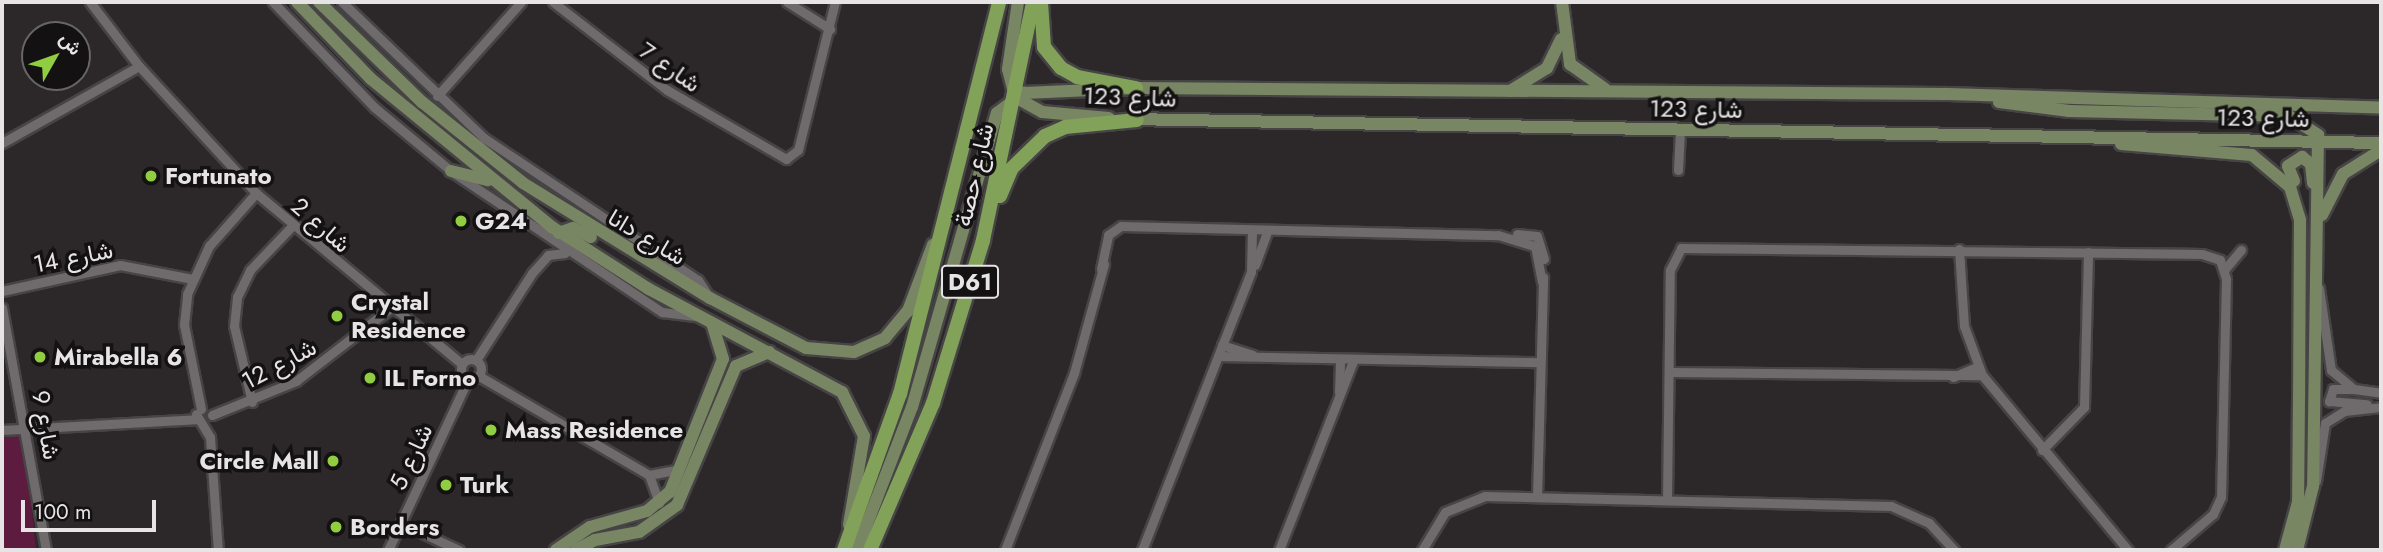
<!DOCTYPE html>
<html>
<head>
<meta charset="utf-8">
<style>
  body { margin:0 }
  #map { position:relative; width:2383px; height:552px; overflow:hidden; background:#2c282a; font-family:Jost,Vazirmatn,sans-serif }
  div>[style] { position:absolute }
  [style*='--x'] { left:calc(var(--x)*1px); top:calc(var(--y)*1px); width:calc(var(--w)*1px); rotate:calc(var(--a)*1deg) }
  .green>* { inset:0; background:#5d1c3f }
  .roads { filter:drop-shadow(2px 0 #464445) drop-shadow(-2px 0 #464445) drop-shadow(0 2px #464445) drop-shadow(0 -2px #464445) }
  .street>* { height:9px; margin:-4.5px; padding:0 4.5px; transform-origin:4.5px; border-radius:4.5px; background:#6f6a6c }
  .street>.ring { margin:-4.5px; padding:0; box-sizing:content-box; background:none; border:9px solid #6f6a6c; border-radius:50% }
  .secondary>* { height:12px; margin:-6px; padding:0 6px; transform-origin:6px; border-radius:6px; background:#798663 }
  .primary>* { height:14px; margin:-7px; padding:0 7px; transform-origin:7px; border-radius:7px; background:#83a259 }
  .dots>* { width:19px; height:19px; translate:-50% -50%; box-sizing:border-box; border:4px solid #131112; border-radius:50% }
  span { translate:-50% -50%; white-space:nowrap; text-align:center; line-height:1.15; -webkit-text-stroke:7px #131112; paint-order:stroke }
  .shield-label span { padding:2px 5px; background:#131112; border:2px solid; border-radius:5px; -webkit-text-stroke-width:0 }
  .shield-label { font-size:23px; color:#e6e4e5; font-weight:700 }
  .street-label { font-size:24px; color:#e6e4e5 }
  .poi-label { font-size:24px; color:#e6e4e5; font-weight:700 }
  .left { translate:0 -50%; text-align:left }
  .right { translate:-100% -50%; text-align:right }
  .frame { position:absolute; inset:0; border:4px solid #e6e4e5; pointer-events:none }
  .north { position:absolute; left:21px; top:21px; width:70px; height:70px; box-sizing:border-box; background:#131112; border:2px solid #676566; border-radius:50%; rotate:50deg; font-size:19px; font-weight:700; line-height:28px; text-align:center; color:#e6e4e5 }
  .north::after { content:''; display:block; margin:auto; width:24px; height:32px; background:#90cd40; clip-path:polygon(50% 0,100% 100%,50% 72%,0 100%) }
  .scale { position:absolute; left:21px; top:500px; width:135px; height:32px; box-sizing:border-box; border:4px solid #e6e4e5; border-top:0; padding-left:9px; font-size:21px; line-height:24px; white-space:nowrap; color:#e6e4e5; -webkit-text-stroke:5px #131112; paint-order:stroke }
</style>
</head>
<body>
<div id="map">
  <div class="green">
    <i style="clip-path:polygon(19px 430px,28px 473px,36px 550px,2px 550px,2px 432px)"></i>
  </div>
  <div class="roads">
    <div class="street">
      <i style="--x:90;--y:2;--w:81;--a:52.6"></i>
      <i style="--x:139;--y:66;--w:173;--a:47.3"></i>
      <i style="--x:256;--y:193;--w:268;--a:39.7"></i>
      <i style="--x:273;--y:2;--w:146;--a:46.1"></i>
      <i style="--x:374;--y:107;--w:100;--a:39.7"></i>
      <i style="--x:451;--y:171;--w:254;--a:33.8"></i>
      <i style="--x:662;--y:312;--w:35;--a:7"></i>
      <i style="--x:342;--y:2;--w:197;--a:43.8"></i>
      <i style="--x:484;--y:138;--w:257;--a:33.6"></i>
      <i style="--x:698;--y:280;--w:20;--a:57"></i>
      <i style="--x:553;--y:2;--w:144;--a:37.7"></i>
      <i style="--x:667;--y:90;--w:138;--a:30.1"></i>
      <i style="--x:786;--y:159;--w:15;--a:-37"></i>
      <i style="--x:798;--y:150;--w:153;--a:-76"></i>
      <i style="--x:787;--y:2;--w:51;--a:32.1"></i>
      <i style="--x:437;--y:96;--w:126;--a:-48.2"></i>
      <i style="--x:2;--y:143;--w:157;--a:-29.3"></i>
      <i style="--x:1678;--y:170;--w:40;--a:-87.1"></i>
      <i style="--x:1517;--y:234;--w:20;--a:6"></i>
      <i style="--x:1537;--y:236;--w:24;--a:73"></i>
      <i style="--x:1959;--y:249;--w:77;--a:86.3"></i>
      <i style="--x:1964;--y:326;--w:52;--a:69.8"></i>
      <i style="--x:1982;--y:375;--w:228;--a:50.2"></i>
      <i style="--x:1255;--y:265;--w:37;--a:-70"></i>
      <i style="--x:1101;--y:269;--w:35;--a:-78"></i>
      <i style="--x:1108;--y:235;--w:16;--a:-35"></i>
      <i style="--x:1121;--y:226;--w:377;--a:1.4"></i>
      <i style="--x:1498;--y:235;--w:39;--a:17"></i>
      <i style="--x:1535;--y:246;--w:36;--a:79"></i>
      <i style="--x:2225;--y:269;--w:25;--a:-50"></i>
      <i style="--x:2319;--y:288;--w:83;--a:81.7"></i>
      <i style="--x:2331;--y:370;--w:30;--a:40"></i>
      <i style="--x:2354;--y:389;--w:27;--a:8"></i>
      <i style="--x:2;--y:291;--w:121;--a:-12.4"></i>
      <i style="--x:120;--y:265;--w:74;--a:10.9"></i>
      <i style="--x:2;--y:308;--w:246;--a:79.7"></i>
      <i style="--x:1222;--y:345;--w:32;--a:18"></i>
      <i style="--x:1218;--y:356;--w:322;--a:1.1"></i>
      <i class="ring" style="left:461px;top:359px;width:11px;height:11px"></i>
      <i style="--x:476;--y:360;--w:103;--a:-57.2"></i>
      <i style="--x:532;--y:273;--w:24;--a:-48"></i>
      <i style="--x:548;--y:255;--w:17;--a:-7"></i>
      <i style="--x:1672;--y:372;--w:310;--a:0.6"></i>
      <i style="--x:479;--y:376;--w:197;--a:30.2"></i>
      <i style="--x:649;--y:475;--w:31;--a:-11"></i>
      <i style="--x:1953;--y:377;--w:26;--a:-23"></i>
      <i style="--x:2352;--y:389;--w:19;--a:180"></i>
      <i style="--x:2333;--y:389;--w:13;--a:108"></i>
      <i style="--x:2329;--y:401;--w:38;--a:5"></i>
      <i style="--x:1339;--y:392;--w:33;--a:-88"></i>
      <i style="--x:252;--y:402;--w:78;--a:-103.3"></i>
      <i style="--x:234;--y:326;--w:29;--a:-84"></i>
      <i style="--x:237;--y:297;--w:30;--a:-64"></i>
      <i style="--x:250;--y:270;--w:61;--a:-46.3"></i>
      <i style="--x:201;--y:409;--w:86;--a:-101.4"></i>
      <i style="--x:184;--y:325;--w:31;--a:-84"></i>
      <i style="--x:187;--y:294;--w:53;--a:-65.4"></i>
      <i style="--x:209;--y:246;--w:71;--a:-48.4"></i>
      <i style="--x:196;--y:414;--w:27;--a:59"></i>
      <i style="--x:210;--y:437;--w:113;--a:86"></i>
      <i style="--x:212;--y:415;--w:91;--a:-22"></i>
      <i style="--x:296;--y:381;--w:118;--a:-37.7"></i>
      <i style="--x:2;--y:430;--w:194;--a:-3.2"></i>
      <i style="--x:2042;--y:450;--w:60;--a:-45.7"></i>
      <i style="--x:2084;--y:407;--w:155;--a:-88.5"></i>
      <i style="--x:649;--y:475;--w:30;--a:70"></i>
      <i style="--x:2316;--y:481;--w:59;--a:-81.2"></i>
      <i style="--x:2325;--y:423;--w:22;--a:-32"></i>
      <i style="--x:2344;--y:411;--w:37;--a:-6"></i>
      <i style="--x:1537;--y:497;--w:220;--a:-88.4"></i>
      <i style="--x:1667;--y:500;--w:230;--a:-89.3"></i>
      <i style="--x:1670;--y:270;--w:25;--a:-63"></i>
      <i style="--x:1681;--y:248;--w:521;--a:0.66"></i>
      <i style="--x:2202;--y:254;--w:19;--a:18"></i>
      <i style="--x:2220;--y:260;--w:20;--a:72"></i>
      <i style="--x:2226;--y:279;--w:218;--a:91.3"></i>
      <i style="--x:2221;--y:497;--w:19;--a:115"></i>
      <i style="--x:2213;--y:514;--w:55;--a:139.4"></i>
      <i style="--x:401;--y:523;--w:64;--a:25"></i>
      <i style="--x:388;--y:550;--w:189;--a:-64.9"></i>
      <i style="--x:1005;--y:550;--w:190;--a:-68.7"></i>
      <i style="--x:1074;--y:373;--w:113;--a:-74.6"></i>
      <i style="--x:1142;--y:550;--w:299;--a:-68.6"></i>
      <i style="--x:1251;--y:272;--w:42;--a:-88.6"></i>
      <i style="--x:1279;--y:550;--w:205;--a:-68.6"></i>
      <i style="--x:1422;--y:550;--w:44;--a:-58.8"></i>
      <i style="--x:1445;--y:512;--w:43;--a:-21.8"></i>
      <i style="--x:1485;--y:496;--w:406;--a:1.4"></i>
      <i style="--x:1891;--y:506;--w:42;--a:24.1"></i>
      <i style="--x:1929;--y:523;--w:37;--a:47"></i>
    </div>
    <div class="secondary">
      <i style="--x:297;--y:2;--w:107;--a:46.1"></i>
      <i style="--x:371;--y:79;--w:234;--a:39.3"></i>
      <i style="--x:552;--y:227;--w:115;--a:32.6"></i>
      <i style="--x:649;--y:289;--w:219;--a:28.1"></i>
      <i style="--x:842;--y:392;--w:49;--a:63.4"></i>
      <i style="--x:864;--y:436;--w:90;--a:99.6"></i>
      <i style="--x:319;--y:2;--w:144;--a:44.2"></i>
      <i style="--x:422;--y:102;--w:129;--a:38.7"></i>
      <i style="--x:523;--y:183;--w:220;--a:31.6"></i>
      <i style="--x:710;--y:298;--w:108;--a:27.5"></i>
      <i style="--x:806;--y:348;--w:48;--a:4.8"></i>
      <i style="--x:854;--y:352;--w:34;--a:-24"></i>
      <i style="--x:885;--y:338;--w:35;--a:-50"></i>
      <i style="--x:908;--y:311;--w:71;--a:-69.3"></i>
      <i style="--x:1018;--y:2;--w:68;--a:98.5"></i>
      <i style="--x:1008;--y:69;--w:29;--a:76"></i>
      <i style="--x:1015;--y:97;--w:31;--a:29"></i>
      <i style="--x:1042;--y:112;--w:67;--a:5.1"></i>
      <i style="--x:1562;--y:2;--w:63;--a:82.6"></i>
      <i style="--x:1570;--y:64;--w:43;--a:35.5"></i>
      <i style="--x:1510;--y:91;--w:44;--a:-31.9"></i>
      <i style="--x:1547;--y:68;--w:32;--a:-64"></i>
      <i style="--x:1999;--y:102;--w:71;--a:7.3"></i>
      <i style="--x:2069;--y:111;--w:220;--a:1.3"></i>
      <i style="--x:2289;--y:116;--w:35;--a:33"></i>
      <i style="--x:2318;--y:135;--w:351;--a:90.8"></i>
      <i style="--x:2313;--y:486;--w:66;--a:104"></i>
      <i style="--x:1130;--y:119;--w:1251;--a:1.1"></i>
      <i style="--x:2121;--y:144;--w:131;--a:4.8"></i>
      <i style="--x:2252;--y:155;--w:50;--a:40.1"></i>
      <i style="--x:2290;--y:187;--w:34;--a:73"></i>
      <i style="--x:2300;--y:220;--w:177;--a:90.3"></i>
      <i style="--x:2299;--y:397;--w:105;--a:90.5"></i>
      <i style="--x:2298;--y:502;--w:50;--a:105.2"></i>
      <i style="--x:451;--y:171;--w:38;--a:14"></i>
      <i style="--x:2294;--y:181;--w:16;--a:-112"></i>
      <i style="--x:2288;--y:166;--w:17;--a:-33"></i>
      <i style="--x:2302;--y:157;--w:11;--a:38"></i>
      <i style="--x:2311;--y:164;--w:19;--a:84"></i>
      <i style="--x:2322;--y:215;--w:46;--a:-62.9"></i>
      <i style="--x:2343;--y:174;--w:45;--a:-32.3"></i>
      <i style="--x:559;--y:233;--w:15;--a:-20"></i>
      <i style="--x:573;--y:228;--w:20;--a:27"></i>
      <i style="--x:556;--y:550;--w:41;--a:-34.1"></i>
      <i style="--x:590;--y:527;--w:59;--a:-15.7"></i>
      <i style="--x:647;--y:511;--w:30;--a:-40"></i>
      <i style="--x:670;--y:492;--w:143;--a:-68.3"></i>
      <i style="--x:723;--y:359;--w:37;--a:-107"></i>
      <i style="--x:576;--y:550;--w:21;--a:-28"></i>
      <i style="--x:595;--y:540;--w:45;--a:-10.3"></i>
      <i style="--x:639;--y:532;--w:47;--a:-35.4"></i>
      <i style="--x:677;--y:505;--w:151;--a:-67"></i>
      <i style="--x:736;--y:366;--w:36;--a:-23"></i>
      <i style="--x:857;--y:550;--w:153;--a:-69"></i>
      <i style="--x:912;--y:407;--w:306;--a:-73.9"></i>
      <i style="--x:997;--y:113;--w:34;--a:-37"></i>
      <i style="--x:1024;--y:93;--w:112;--a:-2.6"></i>
      <i style="--x:1136;--y:88;--w:810;--a:0.42"></i>
      <i style="--x:1946;--y:94;--w:435;--a:1.8"></i>
    </div>
    <div class="primary">
      <i style="--x:1041;--y:2;--w:45;--a:86.2"></i>
      <i style="--x:1044;--y:47;--w:27;--a:51"></i>
      <i style="--x:1061;--y:68;--w:18;--a:29"></i>
      <i style="--x:1077;--y:77;--w:60;--a:10.6"></i>
      <i style="--x:1000;--y:196;--w:30;--a:-67"></i>
      <i style="--x:1012;--y:168;--w:46;--a:-44.1"></i>
      <i style="--x:1045;--y:136;--w:22;--a:-24"></i>
      <i style="--x:1065;--y:127;--w:72;--a:-5.6"></i>
      <i style="--x:844;--y:550;--w:166;--a:-70.3"></i>
      <i style="--x:900;--y:394;--w:404;--a:-75.8"></i>
      <i style="--x:870;--y:550;--w:160;--a:-66.8"></i>
      <i style="--x:933;--y:403;--w:170;--a:-72.9"></i>
      <i style="--x:983;--y:240;--w:243;--a:-78.1"></i>
    </div>
  </div>
  <div class="dots">
    <i style="left:151px;top:176px;background:#90cd40"></i>
    <i style="left:461px;top:221px;background:#90cd40"></i>
    <i style="left:337px;top:316px;background:#90cd40"></i>
    <i style="left:40px;top:357px;background:#90cd40"></i>
    <i style="left:370px;top:378px;background:#90cd40"></i>
    <i style="left:491px;top:430px;background:#90cd40"></i>
    <i style="left:333px;top:461px;background:#90cd40"></i>
    <i style="left:446px;top:485px;background:#90cd40"></i>
    <i style="left:336px;top:527px;background:#90cd40"></i>
  </div>
  <div class="shield-label">
    <span style="left:970px;top:282px">D61</span>
  </div>
  <div class="street-label">
    <span style="left:670px;top:67px;rotate:35deg">شارع 7</span>
    <span style="left:1130px;top:97px;rotate:2deg">شارع 123</span>
    <span style="left:1696px;top:109px;rotate:1deg">شارع 123</span>
    <span style="left:2263px;top:118px;rotate:1deg">شارع 123</span>
    <span style="left:974px;top:175px;rotate:-77deg">شارع حصة</span>
    <span style="left:321px;top:225px;rotate:41deg">شارع 2</span>
    <span style="left:647px;top:237px;rotate:31deg">شارع دانا</span>
    <span style="left:73px;top:257px;rotate:-11deg">شارع 14</span>
    <span style="left:279px;top:364px;rotate:-28deg">شارع 12</span>
    <span style="left:46px;top:425px;rotate:80deg">شارع 9</span>
    <span style="left:411px;top:457px;rotate:-65deg">شارع 5</span>
  </div>
  <div class="poi-label">
    <span class="left" style="left:165px;top:176px">Fortunato</span>
    <span class="left" style="left:475px;top:221px">G24</span>
    <span class="left" style="left:351px;top:316px">Crystal<br>Residence</span>
    <span class="left" style="left:54px;top:357px">Mirabella 6</span>
    <span class="left" style="left:384px;top:378px">IL Forno</span>
    <span class="left" style="left:505px;top:430px">Mass Residence</span>
    <span class="right" style="left:319px;top:461px">Circle Mall</span>
    <span class="left" style="left:460px;top:485px">Turk</span>
    <span class="left" style="left:350px;top:527px">Borders</span>
  </div>
  <div class="frame"></div>
  <div class="north">ش</div>
  <div class="scale">100 m</div>
</div>
</body>
</html>
